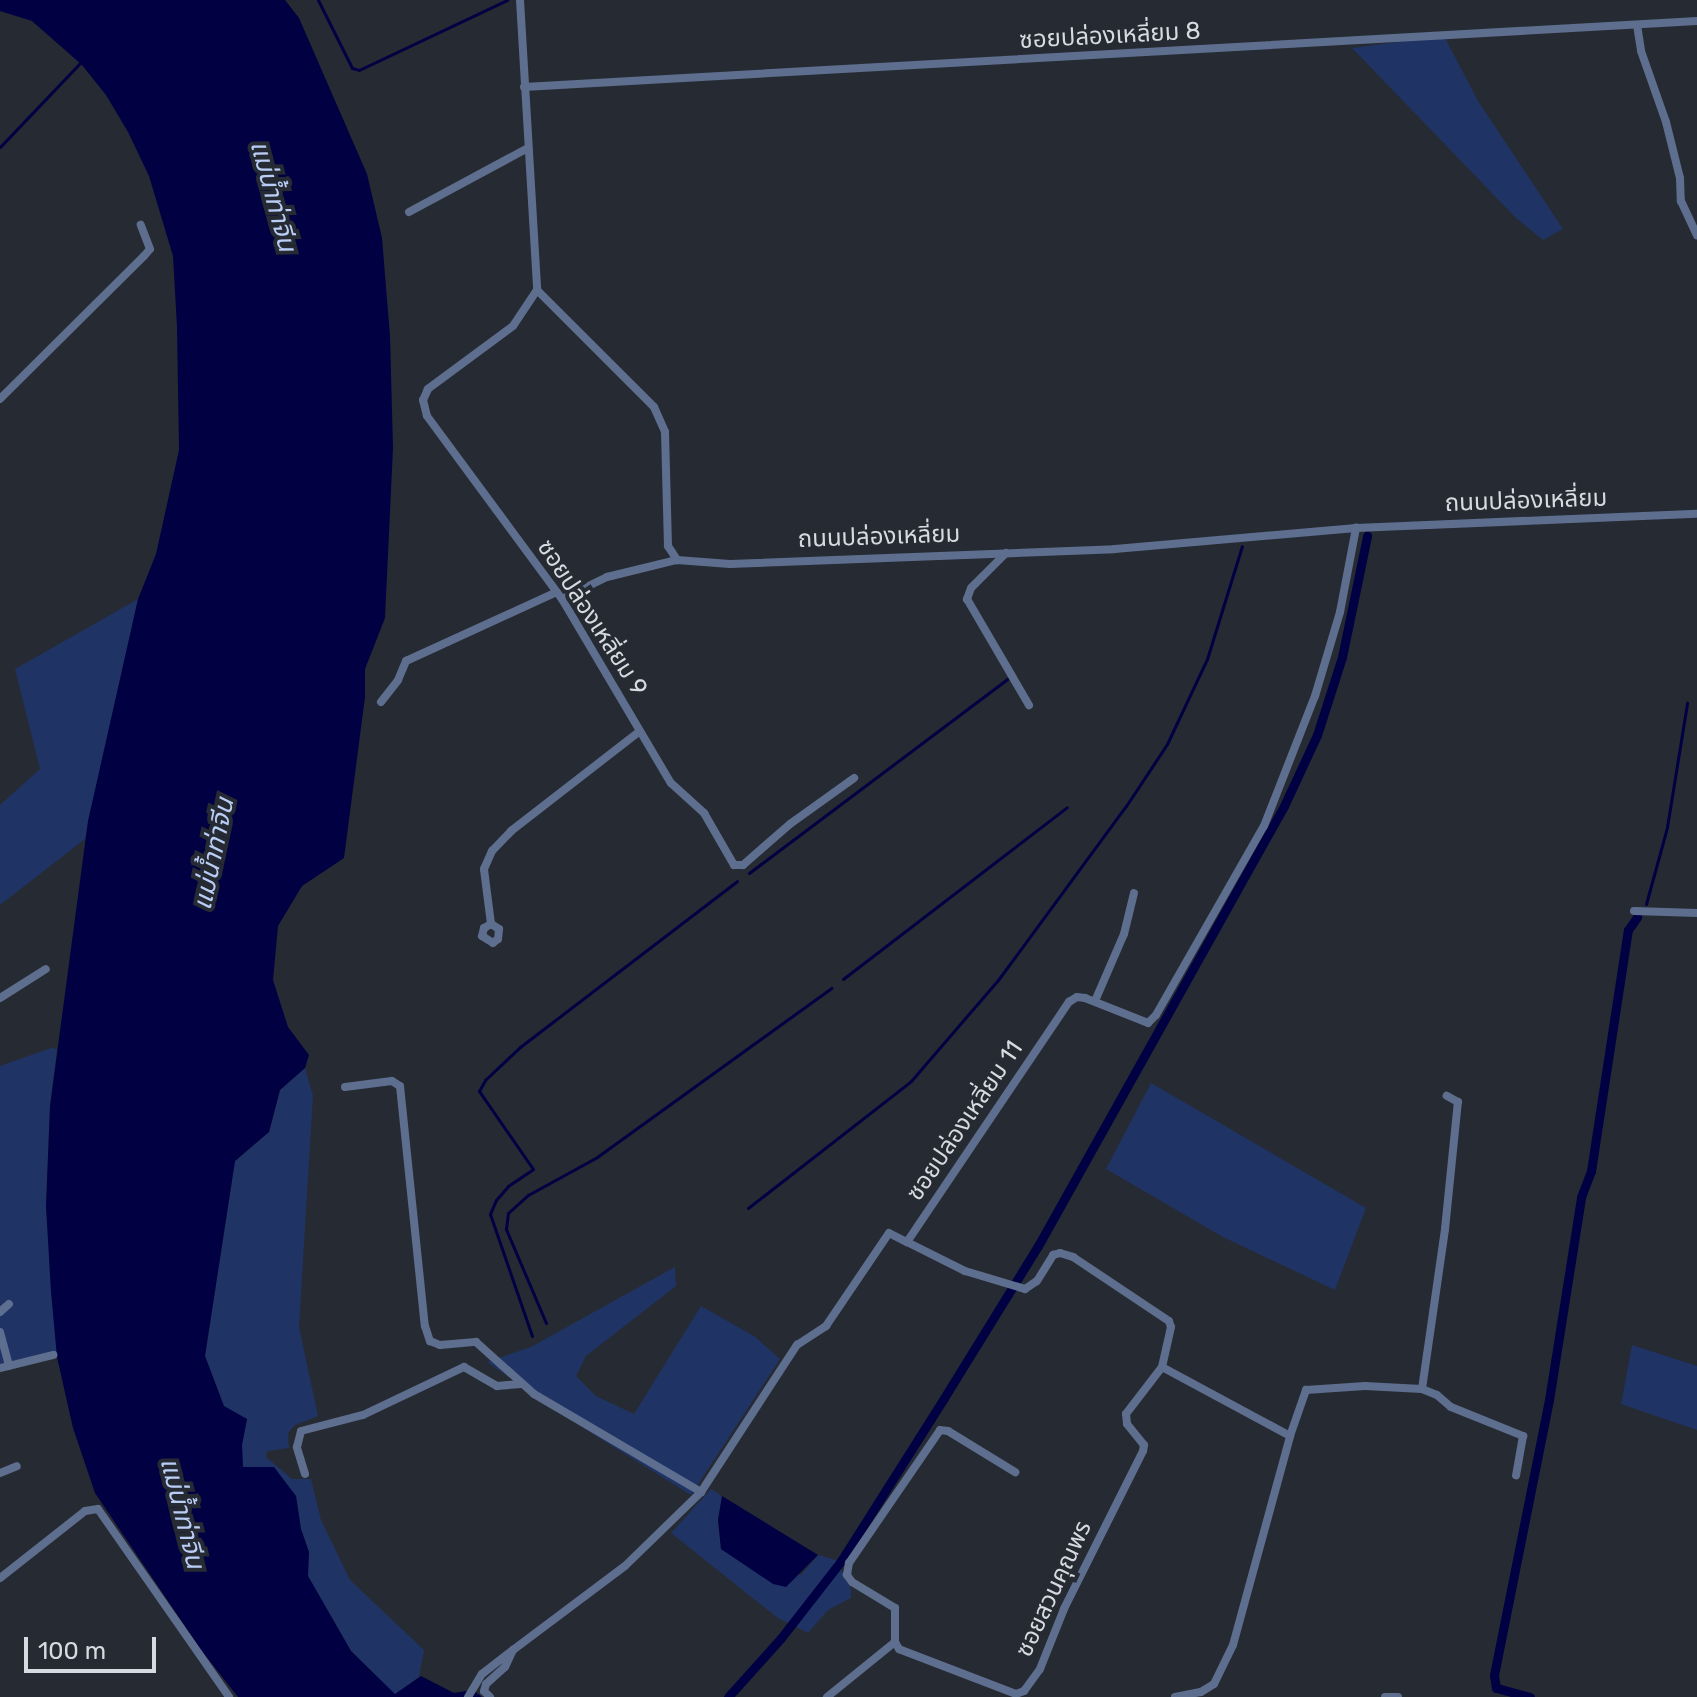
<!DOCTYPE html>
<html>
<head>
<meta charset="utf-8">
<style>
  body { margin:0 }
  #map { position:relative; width:1697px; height:1697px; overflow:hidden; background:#262a32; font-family:Rubik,"Noto Sans Thai",sans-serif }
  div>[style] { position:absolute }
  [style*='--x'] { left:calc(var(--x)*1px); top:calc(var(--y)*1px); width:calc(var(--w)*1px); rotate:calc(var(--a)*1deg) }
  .green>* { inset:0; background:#1f3465 }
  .water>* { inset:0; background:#010043 }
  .stream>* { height:3px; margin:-1.5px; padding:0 1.5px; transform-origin:1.5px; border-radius:1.5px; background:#010043 }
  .canal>* { height:9px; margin:-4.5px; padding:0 4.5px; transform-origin:4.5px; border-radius:4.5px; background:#010043 }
  .minor>* { height:8px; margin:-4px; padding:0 4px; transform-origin:4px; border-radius:4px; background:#5e6e8f }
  span { translate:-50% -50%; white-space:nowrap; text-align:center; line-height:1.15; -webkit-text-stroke:8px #262a32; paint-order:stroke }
  .street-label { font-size:24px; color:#d7dae0 }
  .water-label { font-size:26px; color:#b9cdf6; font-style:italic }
  .scale { position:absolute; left:24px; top:1637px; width:132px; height:36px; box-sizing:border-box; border:4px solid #d7dae0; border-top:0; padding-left:10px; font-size:24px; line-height:28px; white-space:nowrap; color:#d7dae0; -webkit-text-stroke:6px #262a32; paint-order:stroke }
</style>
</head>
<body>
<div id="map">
  <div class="green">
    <i style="clip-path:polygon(1444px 36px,1478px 101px,1563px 229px,1543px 240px,1516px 218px,1352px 48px)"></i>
    <i style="clip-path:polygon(138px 599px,85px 839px,0 905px,0 805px,40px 769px,15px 669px)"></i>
    <i style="clip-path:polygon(51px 1048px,57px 1049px,50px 1106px,46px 1206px,57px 1357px,22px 1366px,16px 1360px,0 1365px,0 1066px)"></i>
    <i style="clip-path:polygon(305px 1068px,313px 1096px,299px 1327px,318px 1416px,295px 1425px,288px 1433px,289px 1448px,267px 1451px,266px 1457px,292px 1479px,311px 1479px,321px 1520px,350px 1580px,424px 1650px,419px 1677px,395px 1695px,351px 1651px,308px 1576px,309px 1552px,301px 1529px,296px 1495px,243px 1467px,242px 1445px,247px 1419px,224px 1407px,205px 1356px,235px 1161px,269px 1132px,280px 1090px)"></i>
    <i style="clip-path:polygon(1151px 1083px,1366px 1208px,1335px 1290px,1223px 1237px,1106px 1169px)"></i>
    <i style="clip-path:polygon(675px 1267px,676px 1286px,586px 1356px,576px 1376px,596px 1396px,634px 1414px,701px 1306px,754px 1336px,780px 1359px,691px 1495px,585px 1429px,487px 1362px,531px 1347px)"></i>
    <i style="clip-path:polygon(1632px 1345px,1697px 1366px,1697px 1430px,1621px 1404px)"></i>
    <i style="clip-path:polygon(711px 1489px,722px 1496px,718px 1520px,721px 1549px,734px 1557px,801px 1575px,818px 1555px,836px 1560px,851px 1589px,851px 1598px,828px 1610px,808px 1633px,778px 1618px,671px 1533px)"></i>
  </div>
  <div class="water">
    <i style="clip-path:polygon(0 0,285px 0,299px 18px,367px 174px,382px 238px,390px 336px,393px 448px,385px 618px,365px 669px,365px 697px,344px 858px,302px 886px,278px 926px,273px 980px,288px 1027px,309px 1055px,305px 1068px,280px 1090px,269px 1132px,235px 1161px,205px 1356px,224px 1406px,247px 1419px,242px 1445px,243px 1467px,274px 1467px,296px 1496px,301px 1529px,309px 1552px,308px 1576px,351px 1651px,395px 1694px,421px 1676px,454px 1693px,473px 1690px,482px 1697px,238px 1697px,201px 1650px,95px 1493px,73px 1428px,57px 1357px,51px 1292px,46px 1206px,50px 1106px,88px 821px,138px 599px,156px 554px,179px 450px,177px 327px,173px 256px,149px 176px,128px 132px,106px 95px,82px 65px,32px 21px,0 11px)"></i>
    <i style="clip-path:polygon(722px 1496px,818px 1555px,786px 1587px,773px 1584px,721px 1549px,718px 1520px)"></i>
  </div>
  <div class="stream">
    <i style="--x:318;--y:0;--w:76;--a:63.4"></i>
    <i style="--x:352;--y:68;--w:7;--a:16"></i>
    <i style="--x:359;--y:70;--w:164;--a:-25.3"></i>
    <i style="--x:0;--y:147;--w:116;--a:-46.4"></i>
    <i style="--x:749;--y:873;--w:323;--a:-36.9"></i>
    <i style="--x:1646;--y:904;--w:80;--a:-74.7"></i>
    <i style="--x:1667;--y:827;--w:126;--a:-80.8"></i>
    <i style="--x:843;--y:979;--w:282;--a:-37.5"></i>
    <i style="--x:748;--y:1208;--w:207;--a:-37.9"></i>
    <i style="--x:911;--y:1081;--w:133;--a:-49.3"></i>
    <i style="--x:998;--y:980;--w:216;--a:-53.7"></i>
    <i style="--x:1126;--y:806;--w:74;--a:-56.5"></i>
    <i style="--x:1167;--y:744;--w:94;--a:-64.8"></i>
    <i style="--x:1207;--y:659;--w:118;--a:-72.8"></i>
    <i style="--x:546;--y:1323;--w:102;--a:-113.1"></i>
    <i style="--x:506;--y:1229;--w:16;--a:-83"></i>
    <i style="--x:508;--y:1213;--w:27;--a:-42"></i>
    <i style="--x:528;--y:1195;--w:79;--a:-28.8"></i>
    <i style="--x:597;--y:1157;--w:289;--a:-35.8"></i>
    <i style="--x:532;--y:1336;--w:129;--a:-109"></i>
    <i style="--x:490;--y:1214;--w:15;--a:-67"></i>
    <i style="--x:496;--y:1200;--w:18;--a:-49"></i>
    <i style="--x:508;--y:1186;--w:30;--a:-34"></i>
    <i style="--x:533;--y:1169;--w:95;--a:-124.7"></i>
    <i style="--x:479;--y:1091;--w:13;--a:-61"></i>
    <i style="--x:485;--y:1080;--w:48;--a:-43.3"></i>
    <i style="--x:520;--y:1047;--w:273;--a:-37.4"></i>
  </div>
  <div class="canal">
    <i style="--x:728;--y:1697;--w:79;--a:-48.1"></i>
    <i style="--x:781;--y:1638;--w:98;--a:-52.1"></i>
    <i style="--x:841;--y:1561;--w:193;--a:-57.7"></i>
    <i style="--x:944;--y:1398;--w:179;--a:-58.3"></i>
    <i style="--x:1038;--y:1246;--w:504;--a:-60.79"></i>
    <i style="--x:1284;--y:806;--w:78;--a:-65.1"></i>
    <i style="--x:1317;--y:735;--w:82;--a:-72.2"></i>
    <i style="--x:1342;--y:657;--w:124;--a:-78.3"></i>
    <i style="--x:1530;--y:1697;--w:35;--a:-165"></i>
    <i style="--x:1496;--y:1688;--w:13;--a:-99"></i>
    <i style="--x:1494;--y:1675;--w:280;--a:-78.7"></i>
    <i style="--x:1549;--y:1400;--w:206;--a:-81"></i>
    <i style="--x:1581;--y:1197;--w:28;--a:-69"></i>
    <i style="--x:1591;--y:1171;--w:244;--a:-81.3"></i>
    <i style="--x:1628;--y:930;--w:16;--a:-55"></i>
  </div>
  <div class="minor">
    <i style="--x:520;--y:0;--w:290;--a:86.6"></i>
    <i style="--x:537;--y:290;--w:165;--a:45"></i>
    <i style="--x:654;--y:407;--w:27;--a:66"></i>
    <i style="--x:665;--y:432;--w:114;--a:88.5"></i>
    <i style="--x:668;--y:546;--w:17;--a:57"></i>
    <i style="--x:677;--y:560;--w:53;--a:4.3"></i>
    <i style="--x:730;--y:564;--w:385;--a:-2.2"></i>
    <i style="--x:1115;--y:549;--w:242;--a:-5"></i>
    <i style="--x:1356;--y:528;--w:341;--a:-2.4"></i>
    <i style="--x:1637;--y:25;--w:26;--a:81"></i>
    <i style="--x:1641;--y:51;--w:75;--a:70.6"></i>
    <i style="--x:1666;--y:122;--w:58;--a:76"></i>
    <i style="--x:1680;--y:178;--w:23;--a:88"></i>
    <i style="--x:1681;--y:201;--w:38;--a:65"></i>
    <i style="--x:524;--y:87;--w:1175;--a:-3.22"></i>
    <i style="--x:409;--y:212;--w:133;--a:-28.3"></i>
    <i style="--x:537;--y:290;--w:43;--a:123.7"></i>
    <i style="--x:513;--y:326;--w:106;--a:143.5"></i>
    <i style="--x:428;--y:389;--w:12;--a:114"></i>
    <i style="--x:423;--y:400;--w:16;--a:76"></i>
    <i style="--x:427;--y:416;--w:227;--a:53.6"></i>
    <i style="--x:562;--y:599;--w:214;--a:59.4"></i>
    <i style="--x:671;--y:783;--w:45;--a:42.3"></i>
    <i style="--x:704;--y:813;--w:60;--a:60"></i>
    <i style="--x:734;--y:865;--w:9;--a:0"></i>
    <i style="--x:743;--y:865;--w:62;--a:-41.1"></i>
    <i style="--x:790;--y:824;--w:79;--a:-35.7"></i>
    <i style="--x:0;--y:399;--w:203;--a:-44.8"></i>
    <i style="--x:144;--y:256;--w:9;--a:-49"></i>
    <i style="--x:150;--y:249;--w:26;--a:-111"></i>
    <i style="--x:1006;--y:553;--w:49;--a:135"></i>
    <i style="--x:971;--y:588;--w:12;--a:110"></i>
    <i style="--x:967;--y:599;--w:123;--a:59.7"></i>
    <i style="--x:562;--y:599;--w:50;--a:-26.1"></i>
    <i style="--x:607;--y:577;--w:72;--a:-13.7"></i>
    <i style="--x:381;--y:702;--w:28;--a:-52"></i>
    <i style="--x:398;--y:680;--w:21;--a:-67"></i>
    <i style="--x:406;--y:661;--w:166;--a:-24.6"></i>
    <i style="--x:1634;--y:911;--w:63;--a:1.8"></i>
    <i style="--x:491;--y:924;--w:8;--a:150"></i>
    <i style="--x:484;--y:928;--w:8;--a:104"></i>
    <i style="--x:482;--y:936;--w:13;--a:32"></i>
    <i style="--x:493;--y:943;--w:6;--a:-39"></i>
    <i style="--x:498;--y:939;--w:10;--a:-84"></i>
    <i style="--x:499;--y:929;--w:9;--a:-148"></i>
    <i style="--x:491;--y:924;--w:55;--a:-97.3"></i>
    <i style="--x:484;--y:869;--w:20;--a:-66"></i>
    <i style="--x:492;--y:851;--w:28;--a:-46"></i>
    <i style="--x:511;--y:831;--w:163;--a:-37.8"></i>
    <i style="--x:0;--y:998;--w:54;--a:-32.2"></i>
    <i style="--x:1095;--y:1001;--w:73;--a:-66.6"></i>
    <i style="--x:1124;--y:934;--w:42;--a:-76.3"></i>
    <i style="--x:345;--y:1087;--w:47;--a:-7.3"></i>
    <i style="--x:392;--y:1081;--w:9;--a:32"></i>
    <i style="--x:400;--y:1086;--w:241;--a:84.1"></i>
    <i style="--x:425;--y:1326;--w:16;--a:72"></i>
    <i style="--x:430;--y:1341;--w:11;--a:22"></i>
    <i style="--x:440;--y:1345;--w:36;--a:-5"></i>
    <i style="--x:476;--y:1342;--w:78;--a:41.9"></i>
    <i style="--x:534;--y:1394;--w:194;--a:30.4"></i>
    <i style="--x:907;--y:1242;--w:65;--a:26.6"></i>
    <i style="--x:965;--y:1271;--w:63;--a:16.7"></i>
    <i style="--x:1025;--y:1289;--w:14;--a:-34"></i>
    <i style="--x:1037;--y:1281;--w:31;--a:-58"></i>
    <i style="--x:1053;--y:1255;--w:7;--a:-16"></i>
    <i style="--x:1060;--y:1253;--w:14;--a:17"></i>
    <i style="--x:1073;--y:1257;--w:115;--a:33.7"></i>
    <i style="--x:1169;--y:1321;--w:6;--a:72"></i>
    <i style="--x:1171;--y:1327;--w:41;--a:102.7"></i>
    <i style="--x:1162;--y:1367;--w:59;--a:127.5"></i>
    <i style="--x:1126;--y:1414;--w:10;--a:84"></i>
    <i style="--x:1127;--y:1424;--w:27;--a:51"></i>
    <i style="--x:1144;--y:1445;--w:6;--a:99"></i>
    <i style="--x:1143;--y:1451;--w:177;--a:116.6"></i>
    <i style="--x:1064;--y:1609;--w:65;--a:111.8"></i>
    <i style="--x:1040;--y:1669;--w:27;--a:126"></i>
    <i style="--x:1024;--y:1691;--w:9;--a:159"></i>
    <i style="--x:1016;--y:1694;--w:125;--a:-159"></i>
    <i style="--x:899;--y:1649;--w:8;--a:-120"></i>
    <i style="--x:895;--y:1642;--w:34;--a:-90"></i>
    <i style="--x:895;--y:1608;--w:50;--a:-148.8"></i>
    <i style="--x:852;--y:1582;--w:9;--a:-126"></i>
    <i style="--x:847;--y:1575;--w:12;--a:-81"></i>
    <i style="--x:849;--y:1563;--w:161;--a:-55.6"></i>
    <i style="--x:940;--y:1430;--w:8;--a:7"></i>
    <i style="--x:948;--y:1431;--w:79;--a:31.5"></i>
    <i style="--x:0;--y:1312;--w:12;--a:-42"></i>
    <i style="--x:0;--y:1332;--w:35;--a:75"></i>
    <i style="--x:1162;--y:1367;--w:145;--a:28.3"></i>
    <i style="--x:0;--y:1368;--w:55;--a:-13.8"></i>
    <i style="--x:1422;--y:1389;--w:162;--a:-81.8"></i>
    <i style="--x:1445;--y:1229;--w:128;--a:-84.2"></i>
    <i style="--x:1458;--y:1102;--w:13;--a:-151"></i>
    <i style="--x:0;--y:1473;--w:18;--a:-22"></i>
    <i style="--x:305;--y:1474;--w:28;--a:-107"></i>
    <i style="--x:297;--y:1447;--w:16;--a:-76"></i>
    <i style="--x:301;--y:1431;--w:64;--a:-14.5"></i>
    <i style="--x:363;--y:1415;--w:112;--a:-25.4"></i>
    <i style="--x:464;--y:1367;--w:38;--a:30"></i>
    <i style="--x:497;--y:1386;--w:24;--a:-5"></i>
    <i style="--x:0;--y:1578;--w:108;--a:-38.2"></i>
    <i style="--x:85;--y:1511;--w:13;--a:-9"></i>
    <i style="--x:98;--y:1509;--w:229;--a:55.1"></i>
    <i style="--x:468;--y:1697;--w:27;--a:-59"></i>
    <i style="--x:482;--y:1674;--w:36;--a:-38"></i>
    <i style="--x:490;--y:1697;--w:8;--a:-135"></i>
    <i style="--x:484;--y:1691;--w:7;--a:-74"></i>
    <i style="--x:486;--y:1684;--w:25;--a:-42"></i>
    <i style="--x:505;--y:1667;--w:19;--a:-65"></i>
    <i style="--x:513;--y:1650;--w:140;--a:-36.9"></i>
    <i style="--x:625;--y:1566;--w:106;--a:-44.2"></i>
    <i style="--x:701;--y:1492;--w:176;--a:-56.9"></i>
    <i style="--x:797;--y:1345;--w:35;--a:-33"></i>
    <i style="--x:826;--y:1326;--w:112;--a:-55.9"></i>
    <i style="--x:889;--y:1233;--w:20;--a:27"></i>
    <i style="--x:907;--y:1242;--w:290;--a:-56"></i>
    <i style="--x:1069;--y:1002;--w:9;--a:-32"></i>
    <i style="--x:1077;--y:997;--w:8;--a:7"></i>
    <i style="--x:1085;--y:998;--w:68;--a:21.6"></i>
    <i style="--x:1148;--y:1023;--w:11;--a:-45"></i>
    <i style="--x:1156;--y:1015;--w:218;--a:-60.3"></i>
    <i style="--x:1264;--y:826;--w:140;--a:-68.6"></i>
    <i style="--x:1315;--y:696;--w:88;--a:-73.4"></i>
    <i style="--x:1340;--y:612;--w:86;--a:-79.2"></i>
    <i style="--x:827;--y:1697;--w:87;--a:-39"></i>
    <i style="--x:1175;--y:1697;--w:26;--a:-11"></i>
    <i style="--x:1201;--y:1692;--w:15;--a:-32"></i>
    <i style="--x:1214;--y:1684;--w:43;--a:-64"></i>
    <i style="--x:1233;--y:1645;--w:217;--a:-74.7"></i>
    <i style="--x:1290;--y:1436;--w:49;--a:-70.8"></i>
    <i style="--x:1306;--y:1390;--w:59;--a:-3.9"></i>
    <i style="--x:1365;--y:1386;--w:57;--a:3"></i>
    <i style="--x:1422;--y:1389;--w:16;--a:22"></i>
    <i style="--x:1437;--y:1395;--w:18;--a:41"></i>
    <i style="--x:1451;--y:1407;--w:78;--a:21.9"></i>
    <i style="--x:1523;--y:1436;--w:40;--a:100"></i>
    <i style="--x:1385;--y:1697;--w:13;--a:0"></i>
  </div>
  <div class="street-label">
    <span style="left:1110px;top:36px;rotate:-3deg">ซอยปล่องเหลี่ยม 8</span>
    <span style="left:1526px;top:501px;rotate:-2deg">ถนนปล่องเหลี่ยม</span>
    <span style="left:879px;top:537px;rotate:-2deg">ถนนปล่องเหลี่ยม</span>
    <span style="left:592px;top:618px;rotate:57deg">ซอยปล่องเหลี่ยม 9</span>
    <span style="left:965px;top:1121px;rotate:-56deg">ซอยปล่องเหลี่ยม 11</span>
    <span style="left:1054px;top:1589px;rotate:-65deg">ซอยสวนคุณพร</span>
  </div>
  <div class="water-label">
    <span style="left:273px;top:196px;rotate:75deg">แม่น้ำท่าจีน</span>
    <span style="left:214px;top:854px;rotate:-78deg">แม่น้ำท่าจีน</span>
    <span style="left:182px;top:1513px;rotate:76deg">แม่น้ำท่าจีน</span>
  </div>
  <div class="scale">100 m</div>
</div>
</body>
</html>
